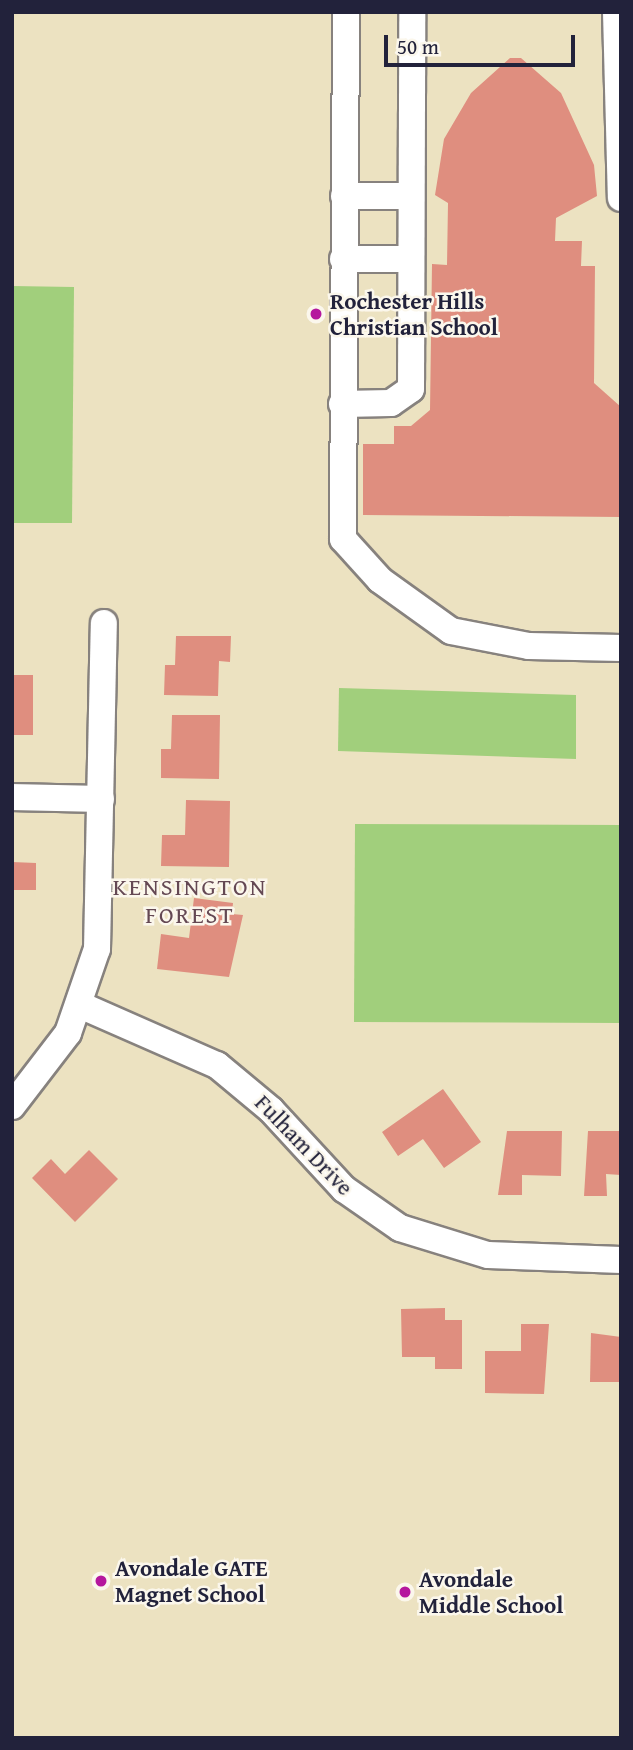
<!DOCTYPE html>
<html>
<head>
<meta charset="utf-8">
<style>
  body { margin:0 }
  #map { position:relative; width:633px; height:1750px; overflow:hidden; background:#ece2c1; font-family:"Gentium Book Plus",serif }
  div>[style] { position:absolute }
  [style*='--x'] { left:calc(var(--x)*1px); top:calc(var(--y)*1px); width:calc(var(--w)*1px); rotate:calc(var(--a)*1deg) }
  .green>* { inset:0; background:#a1cf7c }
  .building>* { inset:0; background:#df8e7f }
  .roads { filter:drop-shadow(2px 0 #87827e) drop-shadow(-2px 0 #87827e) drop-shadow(0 2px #87827e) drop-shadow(0 -2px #87827e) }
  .minor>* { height:26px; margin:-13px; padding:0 13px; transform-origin:13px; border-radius:13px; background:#fff }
  .dots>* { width:19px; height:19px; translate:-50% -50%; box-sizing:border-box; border:4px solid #fbf7ec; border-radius:50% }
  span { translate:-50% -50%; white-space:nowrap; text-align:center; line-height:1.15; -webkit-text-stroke:5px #fbf7ec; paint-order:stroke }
  .poi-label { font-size:23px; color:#22223b; font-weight:700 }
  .left { translate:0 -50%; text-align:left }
  .street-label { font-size:23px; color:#22223b }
  .neighbourhood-label { font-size:24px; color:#644853; letter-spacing:2px }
  .frame { position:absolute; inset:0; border:14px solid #22223b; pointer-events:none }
  .scale { position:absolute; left:384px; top:35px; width:191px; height:32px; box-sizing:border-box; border:4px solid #22223b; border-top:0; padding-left:9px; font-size:21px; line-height:24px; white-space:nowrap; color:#22223b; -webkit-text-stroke:5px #fbf7ec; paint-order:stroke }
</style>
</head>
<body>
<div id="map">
  <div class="green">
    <i style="clip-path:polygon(12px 286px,74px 287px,72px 523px,12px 523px)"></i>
    <i style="clip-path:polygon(339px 688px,576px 695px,576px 759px,338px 751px)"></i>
    <i style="clip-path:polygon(355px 824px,621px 825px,621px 1023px,354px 1022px)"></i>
  </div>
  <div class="building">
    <i style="clip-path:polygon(510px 58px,521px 58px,561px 93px,594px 165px,597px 196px,556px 218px,555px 241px,582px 241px,581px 266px,595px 266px,594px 383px,621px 407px,621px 517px,363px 515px,363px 444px,394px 444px,394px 426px,411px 426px,430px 410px,432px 264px,447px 265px,448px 203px,435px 195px,444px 139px,471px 93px)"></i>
    <i style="clip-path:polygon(176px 636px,231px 636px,230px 662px,219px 661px,218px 696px,164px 695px,165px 665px,175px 665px)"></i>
    <i style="clip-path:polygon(12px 675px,33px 675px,33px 735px,12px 735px)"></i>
    <i style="clip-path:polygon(172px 715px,220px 715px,219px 779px,161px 778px,161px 749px,171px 749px)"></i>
    <i style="clip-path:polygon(186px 800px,230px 801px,229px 867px,161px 866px,162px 835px,185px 835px)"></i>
    <i style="clip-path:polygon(12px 862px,36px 863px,36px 890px,12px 890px)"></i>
    <i style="clip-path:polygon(194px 898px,233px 903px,232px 914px,243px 915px,229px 977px,157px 969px,161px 934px,189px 938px)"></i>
    <i style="clip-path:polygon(443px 1089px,481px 1142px,444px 1168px,423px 1139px,398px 1156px,382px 1132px)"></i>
    <i style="clip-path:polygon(507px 1131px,562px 1131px,561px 1176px,522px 1175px,522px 1195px,498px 1195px)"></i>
    <i style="clip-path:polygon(588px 1131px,621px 1131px,621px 1175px,606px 1174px,607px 1196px,584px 1196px)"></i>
    <i style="clip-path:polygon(89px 1150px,118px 1179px,75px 1222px,32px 1178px,51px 1159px,65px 1174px)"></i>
    <i style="clip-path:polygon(445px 1308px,445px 1320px,462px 1320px,462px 1369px,435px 1369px,435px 1357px,402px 1357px,401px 1309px)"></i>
    <i style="clip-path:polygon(521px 1324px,549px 1324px,544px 1394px,485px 1393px,485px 1351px,521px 1351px)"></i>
    <i style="clip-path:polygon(591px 1333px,621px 1337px,621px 1382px,590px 1382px)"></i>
  </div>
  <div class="roads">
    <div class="minor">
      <i style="--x:346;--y:12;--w:527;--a:90.33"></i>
      <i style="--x:343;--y:539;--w:55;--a:47.9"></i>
      <i style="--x:380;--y:580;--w:87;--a:35.7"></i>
      <i style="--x:451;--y:631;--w:79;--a:10.9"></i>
      <i style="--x:529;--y:646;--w:92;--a:1.2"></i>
      <i style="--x:616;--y:12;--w:186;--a:88.5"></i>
      <i style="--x:344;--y:196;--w:67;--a:0"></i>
      <i style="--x:343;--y:259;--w:68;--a:0"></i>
      <i style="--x:342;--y:404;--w:49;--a:-1.2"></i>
      <i style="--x:391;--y:403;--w:24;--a:-35"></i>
      <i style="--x:411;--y:389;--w:377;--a:-89.8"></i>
      <i style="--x:12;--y:797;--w:89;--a:1.3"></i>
      <i style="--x:80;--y:1005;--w:150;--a:23.7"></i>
      <i style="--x:217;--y:1065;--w:70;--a:39.8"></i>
      <i style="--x:271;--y:1110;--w:108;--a:47.3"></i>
      <i style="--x:344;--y:1189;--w:68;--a:34.9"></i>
      <i style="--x:400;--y:1228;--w:92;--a:17.1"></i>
      <i style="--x:488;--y:1255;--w:133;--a:2.2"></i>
      <i style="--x:12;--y:1106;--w:92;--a:-52.5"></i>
      <i style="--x:68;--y:1033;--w:89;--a:-71"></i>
      <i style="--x:97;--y:949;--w:326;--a:-88.8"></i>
    </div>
  </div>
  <div class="dots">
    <i style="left:316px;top:314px;background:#b5179e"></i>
    <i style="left:101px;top:1581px;background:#b5179e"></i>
    <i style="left:405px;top:1592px;background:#b5179e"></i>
  </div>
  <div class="poi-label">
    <span class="left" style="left:330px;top:314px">Rochester Hills<br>Christian School</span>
    <span class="left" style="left:115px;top:1581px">Avondale GATE<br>Magnet School</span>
    <span class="left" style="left:419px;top:1592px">Avondale<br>Middle School</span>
  </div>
  <div class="street-label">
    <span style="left:304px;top:1145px;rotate:46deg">Fulham Drive</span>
  </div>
  <div class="neighbourhood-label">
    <span style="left:190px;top:901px">KENSINGTON<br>FOREST</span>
  </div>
  <div class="frame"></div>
  <div class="scale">50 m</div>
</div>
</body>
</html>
